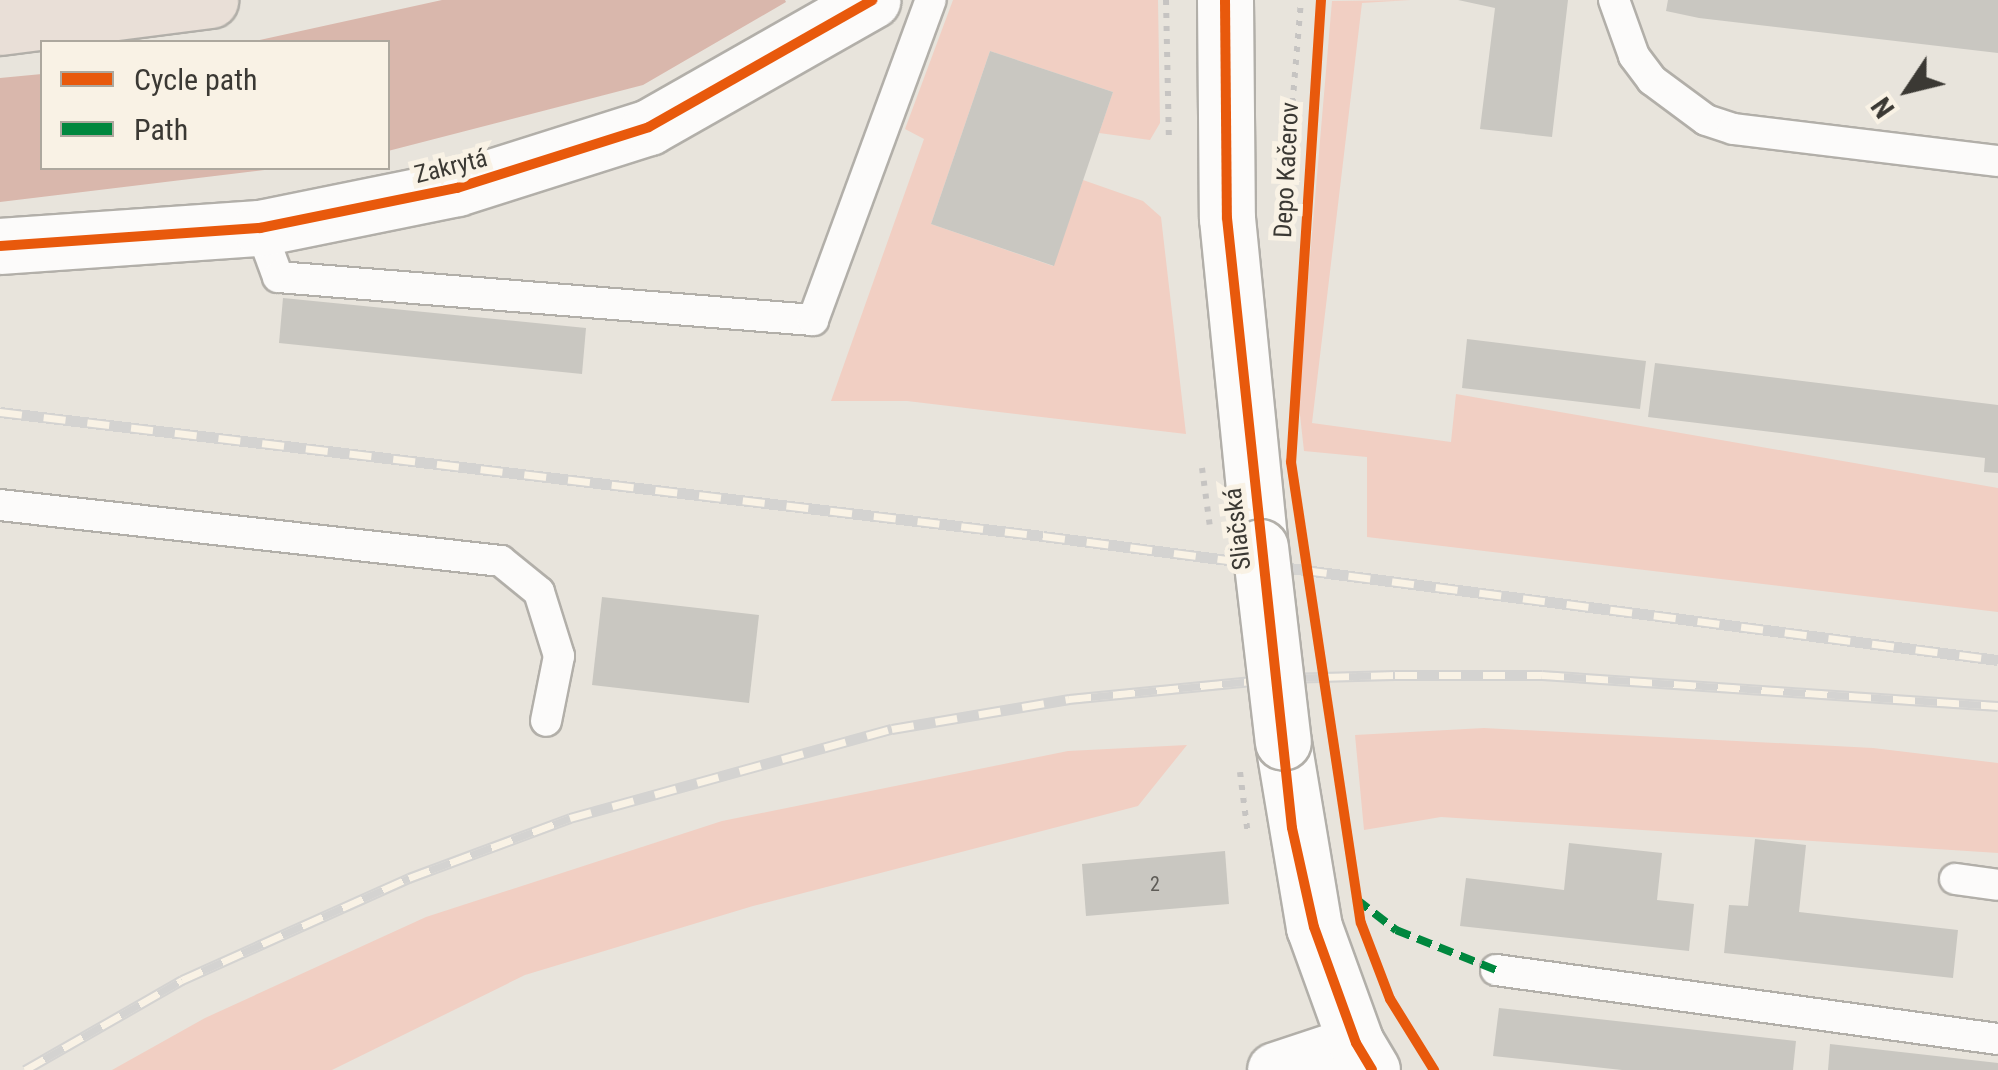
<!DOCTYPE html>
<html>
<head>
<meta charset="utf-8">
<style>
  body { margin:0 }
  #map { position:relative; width:1998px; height:1070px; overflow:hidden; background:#e8e4dc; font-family:"Roboto Condensed",sans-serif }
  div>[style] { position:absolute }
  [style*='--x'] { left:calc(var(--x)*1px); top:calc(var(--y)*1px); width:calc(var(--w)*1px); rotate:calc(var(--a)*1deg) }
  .green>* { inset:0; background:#f1cfc3 }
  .forest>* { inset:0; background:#d9b7ac }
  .building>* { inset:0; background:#c9c7c1 }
  .path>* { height:6px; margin-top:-3px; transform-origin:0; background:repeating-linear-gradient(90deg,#c6c4c2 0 5px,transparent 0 13px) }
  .roads { filter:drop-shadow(2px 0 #b2afa9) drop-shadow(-2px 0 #b2afa9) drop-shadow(0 2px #b2afa9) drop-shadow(0 -2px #b2afa9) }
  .lane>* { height:30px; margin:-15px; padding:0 15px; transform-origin:15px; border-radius:15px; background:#fcfbfa }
  .street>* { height:55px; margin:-27.5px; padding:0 27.5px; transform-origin:27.5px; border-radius:27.5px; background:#fcfbfa }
  .secondary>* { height:55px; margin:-27.5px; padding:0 27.5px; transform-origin:27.5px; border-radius:27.5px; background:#fcfbfa }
  .highway>* { height:55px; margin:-27.5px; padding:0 27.5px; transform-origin:27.5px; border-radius:27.5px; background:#e9dfd7 }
  .rail>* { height:11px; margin-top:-5.5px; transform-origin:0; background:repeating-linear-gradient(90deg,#f9f2e5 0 22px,#d4d3d1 0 44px); box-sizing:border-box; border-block:2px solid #d4d3d1 }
  .path-bridge>* { height:6px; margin-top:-3px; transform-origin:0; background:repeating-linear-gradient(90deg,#c6c4c2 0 5px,transparent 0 13px) }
  .bridges { filter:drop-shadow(2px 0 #b2afa9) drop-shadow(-2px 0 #b2afa9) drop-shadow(0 2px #b2afa9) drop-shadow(0 -2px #b2afa9) }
  .secondary-bridge>* { height:55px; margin:-27.5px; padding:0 27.5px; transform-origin:27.5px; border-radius:27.5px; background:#fcfbfa }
  .quiet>* { height:8px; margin-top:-4px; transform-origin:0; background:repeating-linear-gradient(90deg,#00873e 0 15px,transparent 0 23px) }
  .cycleway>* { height:10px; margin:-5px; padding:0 5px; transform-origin:5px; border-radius:5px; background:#e8590c }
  span { translate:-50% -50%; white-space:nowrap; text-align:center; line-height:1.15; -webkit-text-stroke:10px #f9f2e5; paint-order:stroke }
  .number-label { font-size:20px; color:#5e5c57 }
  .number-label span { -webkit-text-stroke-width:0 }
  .street-label { font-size:25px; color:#3b3934 }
  .legend { position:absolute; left:40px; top:40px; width:350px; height:130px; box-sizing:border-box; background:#f9f2e5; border:2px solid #ada89e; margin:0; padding:12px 18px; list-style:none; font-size:30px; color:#3b3934 }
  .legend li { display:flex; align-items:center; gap:20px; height:50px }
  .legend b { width:50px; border:2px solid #ada89e }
  .north { position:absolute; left:1858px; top:40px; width:100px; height:100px; -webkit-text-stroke:8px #f9f2e5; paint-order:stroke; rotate:235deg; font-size:28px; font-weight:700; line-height:40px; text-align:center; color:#3b3934 }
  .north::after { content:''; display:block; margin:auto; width:35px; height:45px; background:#3b3934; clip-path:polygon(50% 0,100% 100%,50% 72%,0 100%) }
</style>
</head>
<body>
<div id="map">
  <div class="green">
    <i style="clip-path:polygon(953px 0,1158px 0,1160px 123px,1150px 140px,1099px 133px,1113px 92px,990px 51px,931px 224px,1053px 266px,1083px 180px,1143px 201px,1161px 217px,1186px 434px,907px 401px,831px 401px,924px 139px,905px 129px)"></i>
    <i style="clip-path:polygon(1411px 0,1362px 3px,1312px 423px,1451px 442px,1456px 394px,1998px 488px,1998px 612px,1367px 537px,1367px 457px,1304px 451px,1298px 397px,1332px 1px)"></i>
    <i style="clip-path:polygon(1484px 728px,1873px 748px,1998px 763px,1998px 853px,1441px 817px,1364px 830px,1355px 735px)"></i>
    <i style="clip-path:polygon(1187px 745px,1138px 806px,753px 906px,525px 975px,332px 1070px,112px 1070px,205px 1018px,426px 917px,722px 821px,1068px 751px)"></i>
  </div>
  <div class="forest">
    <i style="clip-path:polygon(442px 0,785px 0,786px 2px,643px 85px,388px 151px,388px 42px,251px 42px)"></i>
    <i style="clip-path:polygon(42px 74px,42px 168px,281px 168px,0 202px,0 78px)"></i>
  </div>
  <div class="building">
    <i style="clip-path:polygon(1458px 0,1568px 0,1552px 137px,1480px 129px,1495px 8px)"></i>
    <i style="clip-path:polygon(1668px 0,1998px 0,1998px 53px,1699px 18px,1666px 11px)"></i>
    <i style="clip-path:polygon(990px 51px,1113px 92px,1054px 266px,931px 224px)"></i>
    <i style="clip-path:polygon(283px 298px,586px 328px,582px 374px,279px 343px)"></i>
    <i style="clip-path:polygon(1467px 339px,1646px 361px,1640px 409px,1462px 388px)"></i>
    <i style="clip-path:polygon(1655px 363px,1998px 405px,1998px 473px,1984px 472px,1985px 458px,1648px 417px)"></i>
    <i style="clip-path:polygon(602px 597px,759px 615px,749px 703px,592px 685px)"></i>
    <i style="clip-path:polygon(1755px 839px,1806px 845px,1799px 912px,1958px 930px,1953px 978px,1724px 953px,1729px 905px,1748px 906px)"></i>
    <i style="clip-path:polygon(1569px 843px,1662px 853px,1657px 900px,1694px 904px,1689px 951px,1460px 926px,1466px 878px,1564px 890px)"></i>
    <i style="clip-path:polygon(1225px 851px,1229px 904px,1086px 916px,1082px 864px)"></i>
    <i style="clip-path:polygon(1499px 1008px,1796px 1041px,1793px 1070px,1622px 1070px,1493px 1056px)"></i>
    <i style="clip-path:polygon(1830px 1044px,1998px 1063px,1998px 1070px,1828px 1070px)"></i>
  </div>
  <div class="path">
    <i style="--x:1166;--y:0;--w:139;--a:88.8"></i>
    <i style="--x:1284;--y:207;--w:208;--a:-85.3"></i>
  </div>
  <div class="roads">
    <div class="lane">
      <i style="--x:1614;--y:0;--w:59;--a:70.3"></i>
      <i style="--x:1634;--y:56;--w:30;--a:53"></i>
      <i style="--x:1652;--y:80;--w:67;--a:36.5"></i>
      <i style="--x:1706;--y:120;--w:28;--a:18"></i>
      <i style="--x:1733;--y:129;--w:267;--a:6.9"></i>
      <i style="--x:260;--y:228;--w:52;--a:69.8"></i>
      <i style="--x:278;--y:277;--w:537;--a:4.6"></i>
      <i style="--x:813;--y:320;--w:341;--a:-69.8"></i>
      <i style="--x:0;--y:505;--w:504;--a:6.38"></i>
      <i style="--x:501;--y:561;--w:49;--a:39.2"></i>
      <i style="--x:539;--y:592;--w:67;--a:72.6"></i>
      <i style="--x:559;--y:656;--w:66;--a:101.3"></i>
      <i style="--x:1955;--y:879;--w:43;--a:7.9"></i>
      <i style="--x:1496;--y:970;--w:507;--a:7.83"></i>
    </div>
    <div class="street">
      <i style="--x:0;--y:246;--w:261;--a:-4"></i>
      <i style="--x:260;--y:228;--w:201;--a:-11.5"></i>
      <i style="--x:457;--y:188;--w:201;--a:-17.6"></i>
      <i style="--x:649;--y:127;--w:257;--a:-29.6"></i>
      <i style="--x:1275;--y:1070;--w:85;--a:-18.4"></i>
    </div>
    <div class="secondary">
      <i style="--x:1225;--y:0;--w:218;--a:89.5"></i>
      <i style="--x:1227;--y:218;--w:331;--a:84.3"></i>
      <i style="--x:1283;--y:742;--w:188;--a:80.5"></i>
      <i style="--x:1314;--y:927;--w:123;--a:70.1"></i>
      <i style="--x:1356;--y:1043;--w:31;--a:59"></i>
    </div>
    <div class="highway">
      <i style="--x:0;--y:27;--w:212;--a:-7.3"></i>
    </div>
  </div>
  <div class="rail">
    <i style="--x:0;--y:412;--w:1050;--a:6.78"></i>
    <i style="--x:1043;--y:536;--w:963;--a:7.4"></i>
    <i style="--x:25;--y:1070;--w:181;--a:-29.8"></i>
    <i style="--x:182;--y:980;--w:249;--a:-24.2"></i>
    <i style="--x:409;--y:878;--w:172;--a:-20.4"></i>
    <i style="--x:570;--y:818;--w:334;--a:-15.5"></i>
    <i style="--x:892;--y:729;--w:180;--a:-9.6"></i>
    <i style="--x:1069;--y:699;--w:215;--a:-5.6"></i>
    <i style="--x:1283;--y:678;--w:112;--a:-1.5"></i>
    <i style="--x:1395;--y:675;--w:147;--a:0"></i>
    <i style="--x:1542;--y:675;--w:457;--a:3.9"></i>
  </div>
  <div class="path-bridge">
    <i style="--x:1202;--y:468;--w:60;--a:82.3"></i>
    <i style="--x:1240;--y:772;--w:64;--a:82.8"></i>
  </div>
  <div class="bridges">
    <div class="secondary-bridge">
      <i style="--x:1260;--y:547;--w:196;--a:83.3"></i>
    </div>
  </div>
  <div class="quiet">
    <i style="--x:1356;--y:899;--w:51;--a:37.8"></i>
    <i style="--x:1396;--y:930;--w:108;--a:21.8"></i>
  </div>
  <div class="cycleway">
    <i style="--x:1225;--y:0;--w:218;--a:89.5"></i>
    <i style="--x:1227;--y:218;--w:613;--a:83.92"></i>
    <i style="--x:1292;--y:828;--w:101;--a:77.5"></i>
    <i style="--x:1314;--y:927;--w:123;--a:70.1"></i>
    <i style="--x:1356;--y:1043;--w:31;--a:59"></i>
    <i style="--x:1321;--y:0;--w:463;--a:93.7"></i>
    <i style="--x:1291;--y:462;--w:466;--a:81.4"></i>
    <i style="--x:1361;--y:923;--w:81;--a:69.1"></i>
    <i style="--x:1390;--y:999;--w:84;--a:58.2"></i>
    <i style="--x:0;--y:246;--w:261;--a:-4"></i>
    <i style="--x:260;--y:228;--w:201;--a:-11.5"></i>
    <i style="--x:457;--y:188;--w:201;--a:-17.6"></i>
    <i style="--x:649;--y:127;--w:257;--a:-29.6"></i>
  </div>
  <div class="number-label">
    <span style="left:1155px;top:884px">2</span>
  </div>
  <div class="street-label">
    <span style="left:451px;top:167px;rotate:-14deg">Zakrytá</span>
    <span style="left:1287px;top:170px;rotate:-87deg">Depo Kačerov</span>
    <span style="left:1238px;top:529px;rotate:-97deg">Sliačská</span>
  </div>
  <ul class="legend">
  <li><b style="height:12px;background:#e8590c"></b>Cycle path</li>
  <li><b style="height:12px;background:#00873e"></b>Path</li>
  </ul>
  <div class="north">N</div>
</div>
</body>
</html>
